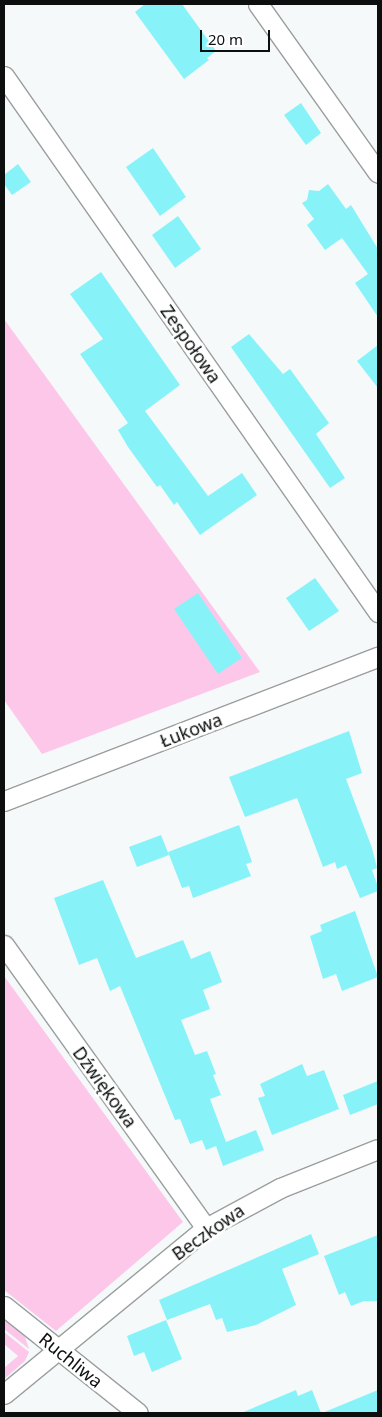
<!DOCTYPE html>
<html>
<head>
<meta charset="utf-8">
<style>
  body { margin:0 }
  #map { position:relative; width:382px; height:1417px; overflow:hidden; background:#f5f9fa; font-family:"Noto Sans",sans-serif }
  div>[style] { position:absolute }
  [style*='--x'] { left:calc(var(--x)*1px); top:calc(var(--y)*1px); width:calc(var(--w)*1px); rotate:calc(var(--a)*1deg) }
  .green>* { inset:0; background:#fdc7e9 }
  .building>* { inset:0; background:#87f3f9 }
  .roads { filter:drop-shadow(1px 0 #9b9f9f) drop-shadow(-1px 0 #9b9f9f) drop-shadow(0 1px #9b9f9f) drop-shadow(0 -1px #9b9f9f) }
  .street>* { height:19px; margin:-9.5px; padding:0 9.5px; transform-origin:9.5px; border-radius:9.5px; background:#fff }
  span { translate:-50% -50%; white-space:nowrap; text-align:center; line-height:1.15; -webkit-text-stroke:5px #fff; paint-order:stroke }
  .street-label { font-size:18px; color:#0d0f0f }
  .frame { position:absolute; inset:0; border:5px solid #0d0f0f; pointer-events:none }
  .scale { position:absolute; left:200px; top:30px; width:70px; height:22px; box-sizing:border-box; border:2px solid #0d0f0f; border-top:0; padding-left:6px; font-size:15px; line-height:18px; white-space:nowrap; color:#0d0f0f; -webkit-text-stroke:4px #fff; paint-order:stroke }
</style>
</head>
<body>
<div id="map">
  <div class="green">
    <i style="clip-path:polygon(4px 319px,260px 672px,42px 754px,4px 700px)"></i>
    <i style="clip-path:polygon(4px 976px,183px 1222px,56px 1331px,4px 1290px)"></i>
    <i style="clip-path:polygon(4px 1317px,24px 1334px,29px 1349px,4px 1329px)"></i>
    <i style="clip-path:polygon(4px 1332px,29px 1352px,25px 1361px,4px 1379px,4px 1368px,18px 1356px,4px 1344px)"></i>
  </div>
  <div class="building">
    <i style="clip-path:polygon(145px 4px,182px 4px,216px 51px,207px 58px,209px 60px,184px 79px,135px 12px)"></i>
    <i style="clip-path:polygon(301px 103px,321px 133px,306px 145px,284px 115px)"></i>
    <i style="clip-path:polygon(153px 148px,186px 197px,160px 216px,126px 167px)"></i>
    <i style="clip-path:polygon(18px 164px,31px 182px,12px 195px,4px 184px,4px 175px)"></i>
    <i style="clip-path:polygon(328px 184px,346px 209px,351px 205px,378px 249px,378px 317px,355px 283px,368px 274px,342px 238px,325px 250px,307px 225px,314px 219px,302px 203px,307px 200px,309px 190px,319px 191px)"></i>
    <i style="clip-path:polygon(178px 216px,201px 249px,175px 268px,152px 235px)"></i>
    <i style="clip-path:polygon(101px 272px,180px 385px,145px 411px,208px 496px,242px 473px,257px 495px,200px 535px,177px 502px,174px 505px,160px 485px,157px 487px,128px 447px,118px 430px,128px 423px,80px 354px,103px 339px,70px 294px)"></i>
    <i style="clip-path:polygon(249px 334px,283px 374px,290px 369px,329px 423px,316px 434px,345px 478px,330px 488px,231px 347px)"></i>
    <i style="clip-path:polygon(378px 345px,378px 388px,357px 361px)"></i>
    <i style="clip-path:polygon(315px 578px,339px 611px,309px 631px,286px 598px)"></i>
    <i style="clip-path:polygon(198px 593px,242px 658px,218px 674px,174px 609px)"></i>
    <i style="clip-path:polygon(349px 731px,362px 773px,346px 779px,372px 848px,377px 868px,372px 870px,378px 887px,378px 891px,360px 898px,346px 865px,337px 869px,335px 862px,323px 867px,297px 798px,245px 817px,229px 777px)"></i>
    <i style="clip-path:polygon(239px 825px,252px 862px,246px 864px,251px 876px,193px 898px,189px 886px,182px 888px,168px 852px)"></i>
    <i style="clip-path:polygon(161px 835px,169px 855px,137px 867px,129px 847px)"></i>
    <i style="clip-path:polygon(103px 880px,136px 958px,183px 940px,191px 959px,210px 951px,222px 982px,203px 990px,210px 1009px,181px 1020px,195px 1055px,207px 1051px,216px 1074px,213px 1075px,221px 1095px,210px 1099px,226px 1142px,256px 1130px,264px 1150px,223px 1166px,216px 1146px,206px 1150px,202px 1140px,190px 1144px,180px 1119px,175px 1120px,120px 986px,110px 991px,97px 958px,79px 965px,54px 898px)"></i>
    <i style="clip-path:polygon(355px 911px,378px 977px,342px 991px,336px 974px,323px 979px,310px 936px,322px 931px,320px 925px)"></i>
    <i style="clip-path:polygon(302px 1064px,307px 1076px,324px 1070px,339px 1109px,272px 1135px,258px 1098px,265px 1096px,260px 1084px)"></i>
    <i style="clip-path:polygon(378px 1081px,378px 1104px,350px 1115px,343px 1095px)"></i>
    <i style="clip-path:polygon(311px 1234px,319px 1254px,282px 1269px,296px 1305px,256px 1325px,227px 1332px,222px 1318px,216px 1320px,210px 1304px,167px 1320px,159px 1300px)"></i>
    <i style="clip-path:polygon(378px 1235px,378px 1301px,364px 1301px,351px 1306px,345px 1292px,339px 1295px,324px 1256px)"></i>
    <i style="clip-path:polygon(166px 1320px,182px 1359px,152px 1372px,144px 1352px,134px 1356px,127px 1336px)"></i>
    <i style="clip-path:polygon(296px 1390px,298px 1396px,312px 1390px,321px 1413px,241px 1413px)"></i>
    <i style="clip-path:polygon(378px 1390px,378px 1413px,322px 1413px)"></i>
  </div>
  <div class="roads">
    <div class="street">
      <i style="--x:258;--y:4;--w:207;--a:54.6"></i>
      <i style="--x:4;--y:76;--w:654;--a:55.09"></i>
      <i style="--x:4;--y:801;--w:401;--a:-21.1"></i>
      <i style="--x:4;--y:945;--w:348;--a:54.5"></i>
      <i style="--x:4;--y:1306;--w:171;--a:38.6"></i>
      <i style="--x:4;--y:1394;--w:261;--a:-39.4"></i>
      <i style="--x:206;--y:1228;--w:84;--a:-28.4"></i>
      <i style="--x:280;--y:1188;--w:105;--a:-21.7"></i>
    </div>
  </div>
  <div class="street-label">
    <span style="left:191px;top:344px;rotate:55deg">Zespołowa</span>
    <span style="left:191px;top:730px;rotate:-21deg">Łukowa</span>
    <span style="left:105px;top:1087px;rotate:54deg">Dźwiękowa</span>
    <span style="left:208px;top:1232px;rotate:-35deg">Beczkowa</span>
    <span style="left:71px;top:1360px;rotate:39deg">Ruchliwa</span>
  </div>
  <div class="frame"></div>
  <div class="scale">20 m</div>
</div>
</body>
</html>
